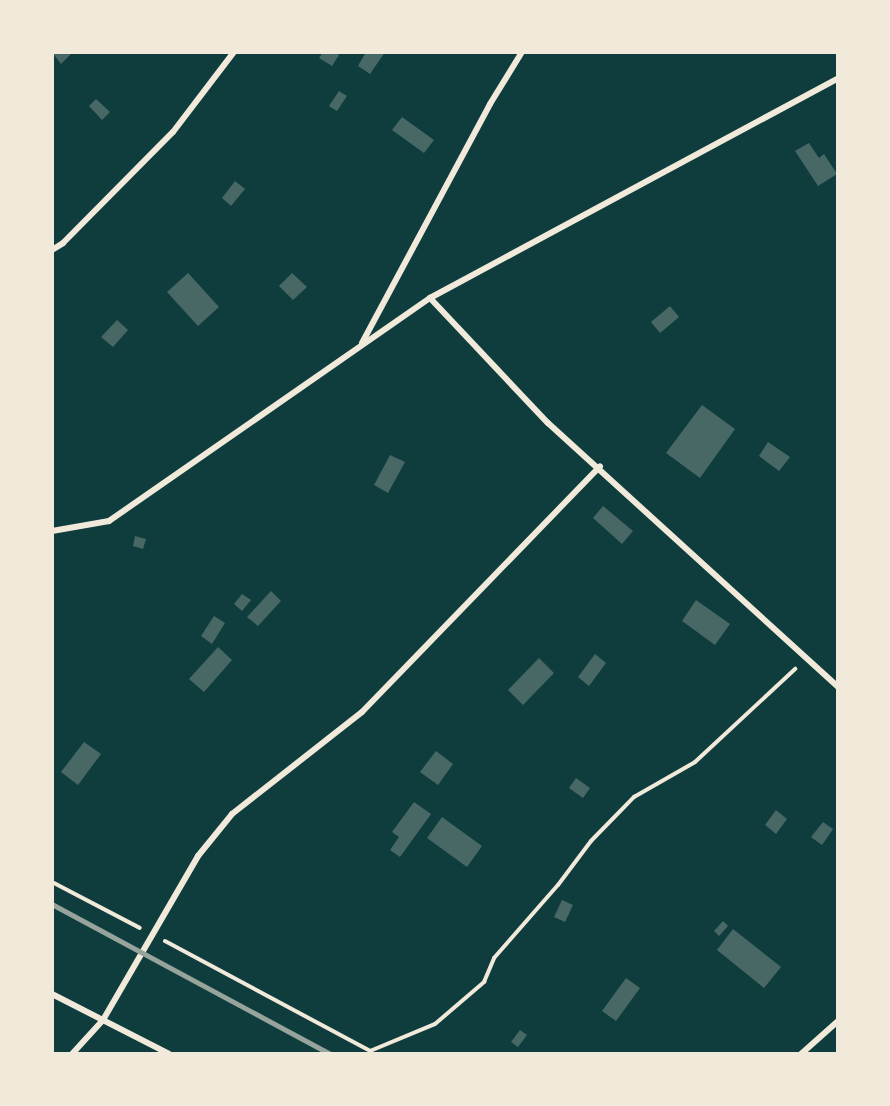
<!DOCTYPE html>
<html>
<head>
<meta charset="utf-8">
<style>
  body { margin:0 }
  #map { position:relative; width:890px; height:1106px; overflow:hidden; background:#0f3d3e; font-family:"Varela Round",sans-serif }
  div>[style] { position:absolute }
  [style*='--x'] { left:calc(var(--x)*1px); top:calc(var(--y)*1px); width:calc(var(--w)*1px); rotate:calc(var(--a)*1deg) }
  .building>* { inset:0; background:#486865 }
  .path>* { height:4px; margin:-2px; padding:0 2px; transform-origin:2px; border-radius:2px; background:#f1e9da }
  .minor>* { height:6px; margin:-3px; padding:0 3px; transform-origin:3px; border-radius:3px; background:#f1e9da }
  .rail>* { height:4.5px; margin:-2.25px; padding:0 2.25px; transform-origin:2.25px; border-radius:2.25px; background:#97a49c }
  span { translate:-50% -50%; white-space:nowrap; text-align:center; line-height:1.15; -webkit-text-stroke:4.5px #f1e9da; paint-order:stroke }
  .frame { position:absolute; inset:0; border:54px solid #f1e9da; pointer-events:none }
</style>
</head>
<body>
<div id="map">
  <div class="building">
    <i style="clip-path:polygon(52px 52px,73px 52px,61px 64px)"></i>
    <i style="clip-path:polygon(323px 52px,335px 52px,339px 55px,332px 66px,319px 58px)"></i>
    <i style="clip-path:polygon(366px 52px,385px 52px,370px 74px,358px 66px)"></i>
    <i style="clip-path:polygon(339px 91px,347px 96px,337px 111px,329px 106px)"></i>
    <i style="clip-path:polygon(96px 99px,110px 112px,102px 120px,89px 106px)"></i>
    <i style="clip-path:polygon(402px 117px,434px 140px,424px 153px,392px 130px)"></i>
    <i style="clip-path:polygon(809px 143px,819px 158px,824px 154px,837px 174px,818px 186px,795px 151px)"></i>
    <i style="clip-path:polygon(235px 181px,245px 189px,231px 206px,222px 198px)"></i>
    <i style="clip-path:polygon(188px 273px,219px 307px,198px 326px,167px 292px)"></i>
    <i style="clip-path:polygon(292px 273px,307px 287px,293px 300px,279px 286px)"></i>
    <i style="clip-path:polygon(670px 306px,679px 317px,660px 333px,651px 322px)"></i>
    <i style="clip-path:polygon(117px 320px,128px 330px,113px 347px,101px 337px)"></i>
    <i style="clip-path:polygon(702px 405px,735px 429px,700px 478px,666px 453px)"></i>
    <i style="clip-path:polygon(768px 442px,790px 457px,779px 471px,759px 456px)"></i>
    <i style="clip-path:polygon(390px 455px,405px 462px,388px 493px,374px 485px)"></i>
    <i style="clip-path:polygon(603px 506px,633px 531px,622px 544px,593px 518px)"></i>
    <i style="clip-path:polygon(135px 536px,146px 539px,143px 549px,133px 546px)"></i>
    <i style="clip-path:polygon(271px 591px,281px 601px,258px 626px,247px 617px)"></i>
    <i style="clip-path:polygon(242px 594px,251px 600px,242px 611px,234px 604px)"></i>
    <i style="clip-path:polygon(696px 600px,730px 624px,715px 645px,682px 621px)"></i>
    <i style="clip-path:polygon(214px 616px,225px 623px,212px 644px,201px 636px)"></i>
    <i style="clip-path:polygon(218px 647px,232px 660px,204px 692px,189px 679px)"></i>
    <i style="clip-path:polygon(595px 654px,606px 663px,589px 686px,578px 677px)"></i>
    <i style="clip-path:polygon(539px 658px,554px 673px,523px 705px,508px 690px)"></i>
    <i style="clip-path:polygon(84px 742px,101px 754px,78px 785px,61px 772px)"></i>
    <i style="clip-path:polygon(436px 751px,453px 764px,438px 785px,420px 772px)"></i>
    <i style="clip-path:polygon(576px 778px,590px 788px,583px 798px,569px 788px)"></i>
    <i style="clip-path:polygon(414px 802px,431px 814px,400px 857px,390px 850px,399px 837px,392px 832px)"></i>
    <i style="clip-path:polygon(776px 810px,787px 819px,776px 834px,765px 825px)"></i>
    <i style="clip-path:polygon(442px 817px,482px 846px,467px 867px,427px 838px)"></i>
    <i style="clip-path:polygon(823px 822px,833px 829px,822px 845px,811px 837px)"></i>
    <i style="clip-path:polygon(562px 900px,573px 905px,565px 922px,554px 917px)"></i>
    <i style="clip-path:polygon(723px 921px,728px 926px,719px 936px,714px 931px)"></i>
    <i style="clip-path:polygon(733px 929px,781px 967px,764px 988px,717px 950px)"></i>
    <i style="clip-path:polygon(626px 978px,640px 988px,616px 1021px,602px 1011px)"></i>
    <i style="clip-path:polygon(520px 1030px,527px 1035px,518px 1047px,511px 1042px)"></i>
  </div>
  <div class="path">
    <i style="--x:52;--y:882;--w:99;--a:27.6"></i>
    <i style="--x:165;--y:941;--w:233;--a:28.2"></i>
    <i style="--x:370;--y:1051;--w:70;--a:-22.6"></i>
    <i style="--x:435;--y:1024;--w:65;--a:-40.6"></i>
    <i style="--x:484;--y:982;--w:26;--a:-67"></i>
    <i style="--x:494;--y:958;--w:97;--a:-48.8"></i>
    <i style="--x:558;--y:885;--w:55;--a:-53.1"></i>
    <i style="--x:591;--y:841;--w:62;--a:-45.7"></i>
    <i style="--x:634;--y:797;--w:70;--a:-29.8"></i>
    <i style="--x:695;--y:762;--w:137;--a:-42.9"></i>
  </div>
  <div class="minor">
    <i style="--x:52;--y:250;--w:13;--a:-32"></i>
    <i style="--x:63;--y:243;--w:156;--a:-45.3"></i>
    <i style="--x:173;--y:132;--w:101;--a:-52.7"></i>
    <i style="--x:430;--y:298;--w:172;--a:46.7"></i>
    <i style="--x:548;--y:423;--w:392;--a:42.3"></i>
    <i style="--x:362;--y:343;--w:271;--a:-61.8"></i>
    <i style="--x:490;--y:104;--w:61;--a:-58.4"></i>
    <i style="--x:52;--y:531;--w:58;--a:-10"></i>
    <i style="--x:109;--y:521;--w:391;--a:-34.8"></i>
    <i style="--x:430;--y:298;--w:464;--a:-28.3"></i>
    <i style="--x:52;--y:994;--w:131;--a:27.1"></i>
    <i style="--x:72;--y:1054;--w:46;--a:-47.6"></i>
    <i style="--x:103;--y:1020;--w:190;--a:-59.9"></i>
    <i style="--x:198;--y:856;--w:54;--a:-51"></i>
    <i style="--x:232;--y:814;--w:165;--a:-38.1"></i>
    <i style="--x:362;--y:712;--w:342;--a:-45.9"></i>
    <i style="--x:801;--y:1054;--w:50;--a:-41.7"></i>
  </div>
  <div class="rail">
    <i style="--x:52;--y:904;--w:317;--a:28.3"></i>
  </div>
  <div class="frame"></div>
</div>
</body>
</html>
